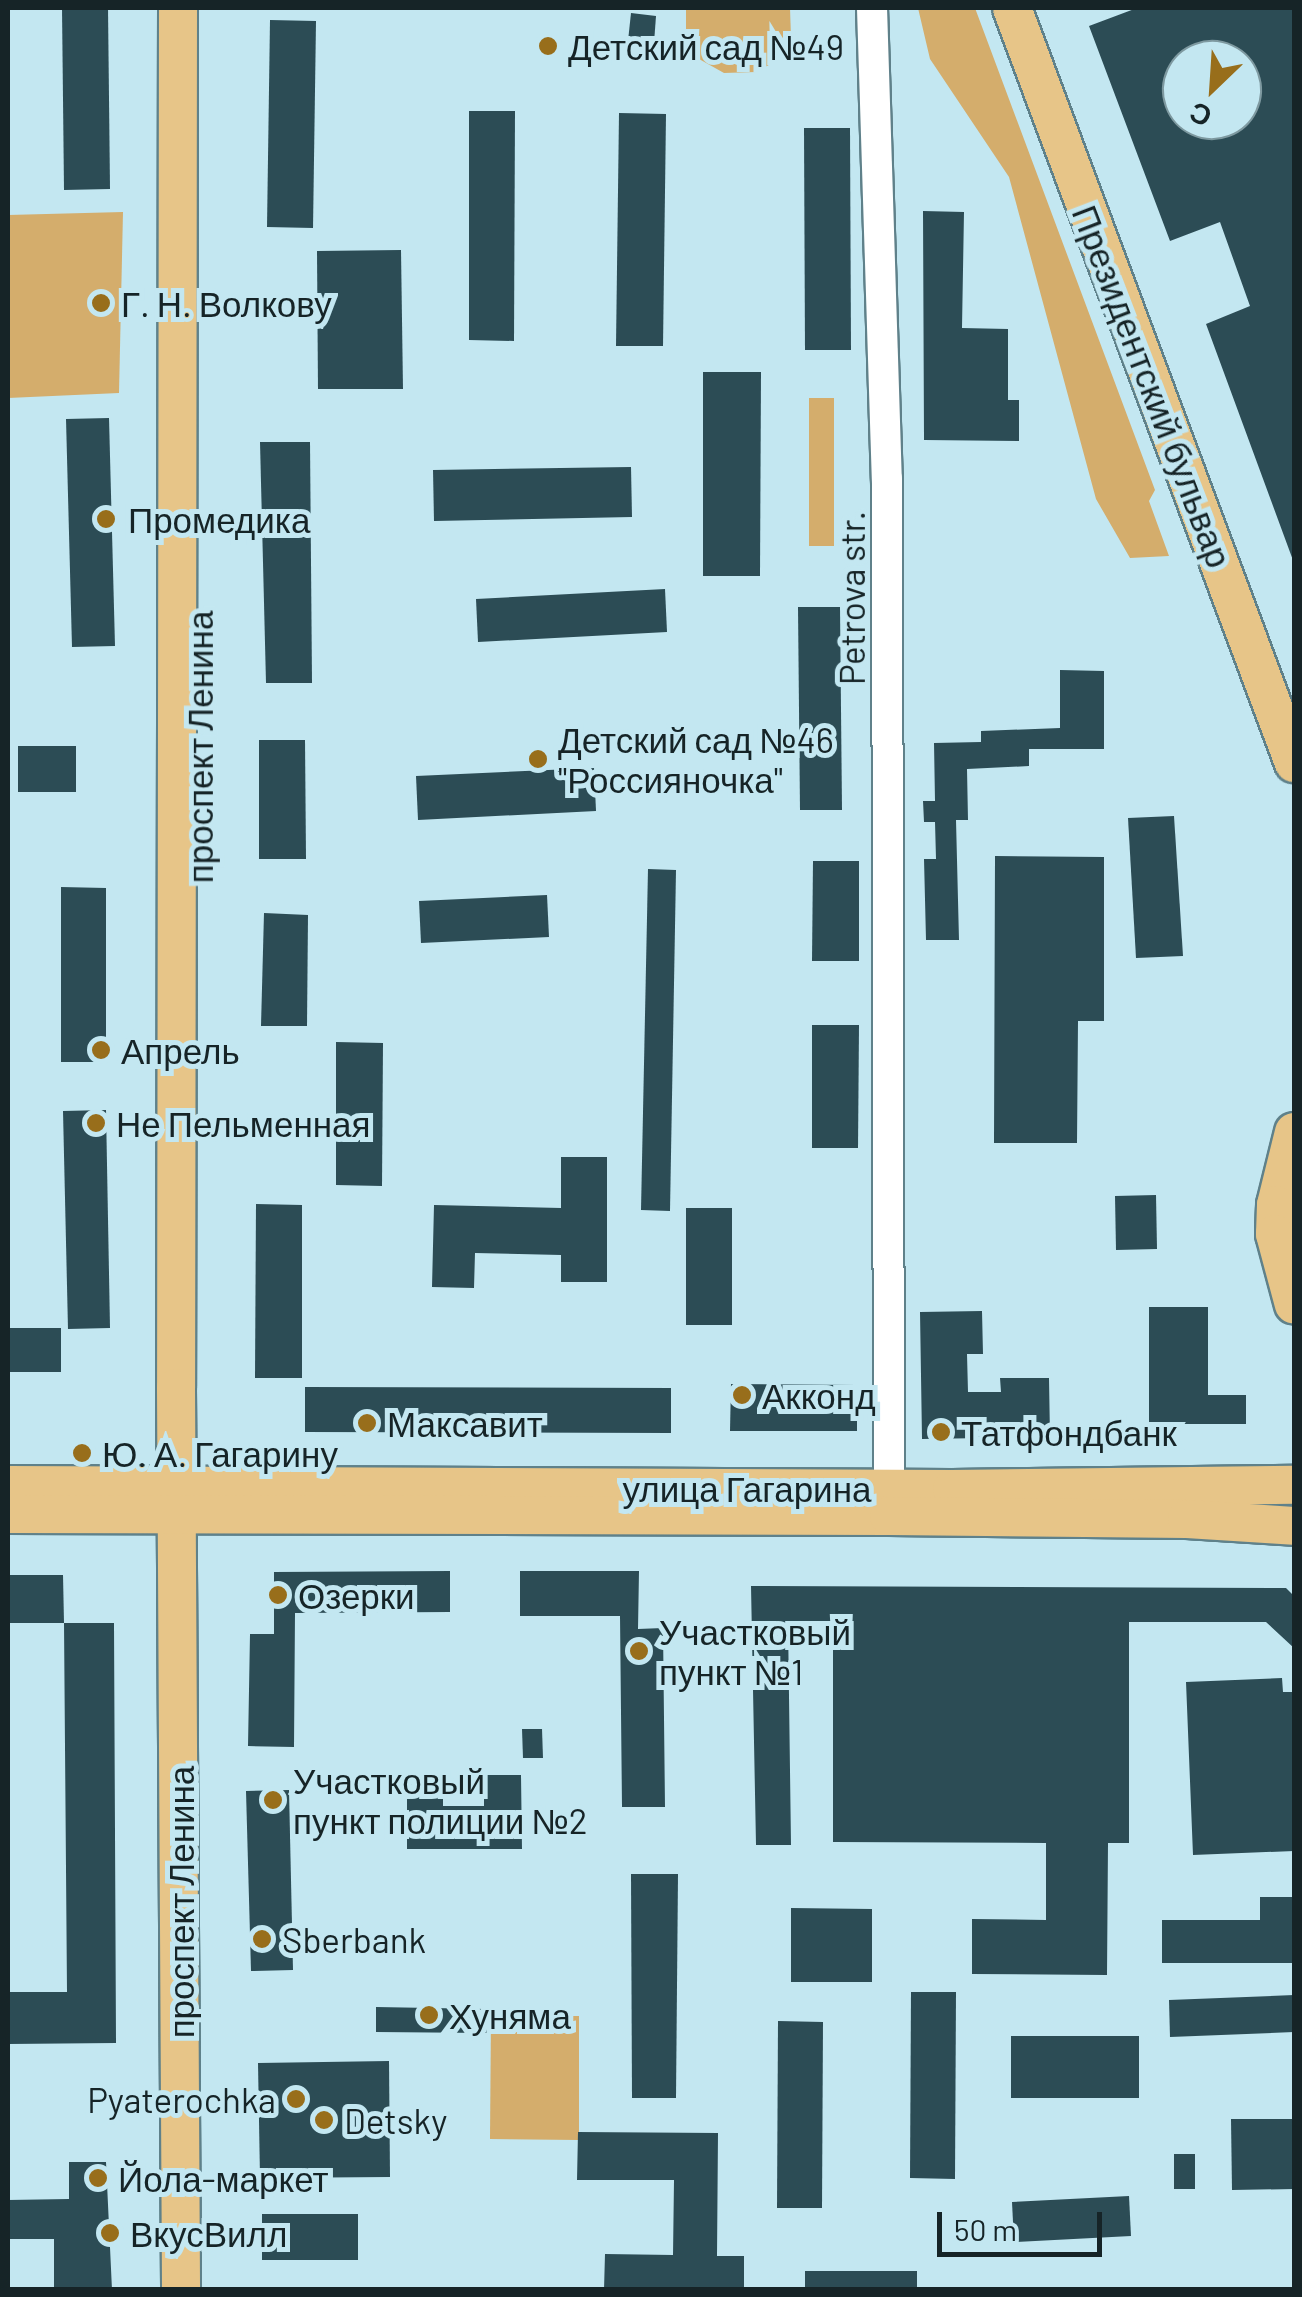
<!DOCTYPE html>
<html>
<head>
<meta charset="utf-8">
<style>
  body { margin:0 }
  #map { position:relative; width:1302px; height:2297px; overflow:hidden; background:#c3e7f1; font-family:Barlow,sans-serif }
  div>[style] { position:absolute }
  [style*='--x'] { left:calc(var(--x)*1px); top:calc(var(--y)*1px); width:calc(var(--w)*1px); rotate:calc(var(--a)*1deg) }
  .green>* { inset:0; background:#d4ad6c }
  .building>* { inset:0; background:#2c4c55 }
  .roads { filter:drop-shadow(2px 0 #5f818a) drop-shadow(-2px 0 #5f818a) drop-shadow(0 2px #5f818a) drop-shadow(0 -2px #5f818a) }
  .minor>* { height:30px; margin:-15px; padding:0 15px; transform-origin:15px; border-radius:15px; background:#fff }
  .major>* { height:38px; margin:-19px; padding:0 19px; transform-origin:19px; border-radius:19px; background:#e7c588 }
  .dots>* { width:28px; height:28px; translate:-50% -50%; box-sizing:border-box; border:5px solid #c3e7f1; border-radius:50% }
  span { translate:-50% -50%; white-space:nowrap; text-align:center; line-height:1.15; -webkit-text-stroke:10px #c3e7f1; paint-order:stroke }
  .poi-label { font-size:35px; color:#162427 }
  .left { translate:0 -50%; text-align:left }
  .right { translate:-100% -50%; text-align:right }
  .street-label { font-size:35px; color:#162427 }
  .frame { position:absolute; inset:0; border:10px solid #162427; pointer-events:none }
  .north { position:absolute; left:1162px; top:40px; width:100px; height:100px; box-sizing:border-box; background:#c3e7f1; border:2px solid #7e99a0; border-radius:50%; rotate:205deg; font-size:28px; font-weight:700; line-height:40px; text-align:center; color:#162427 }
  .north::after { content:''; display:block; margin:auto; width:35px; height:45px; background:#986e1b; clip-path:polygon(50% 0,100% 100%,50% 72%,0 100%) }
  .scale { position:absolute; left:937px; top:2212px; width:165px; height:45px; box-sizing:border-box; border:5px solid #162427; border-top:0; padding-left:12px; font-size:30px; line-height:35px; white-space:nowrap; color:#162427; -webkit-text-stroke:8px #c3e7f1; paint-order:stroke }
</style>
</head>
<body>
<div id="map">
  <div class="green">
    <i style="clip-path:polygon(686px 8px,790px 8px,791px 38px,776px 61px,756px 72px,724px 73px,699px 59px,686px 40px)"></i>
    <i style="clip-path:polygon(918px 8px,975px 8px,1155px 490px,1149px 501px,1169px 556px,1130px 558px,1096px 499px,1009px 177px,930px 59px)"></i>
    <i style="clip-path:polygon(123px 212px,119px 393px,8px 398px,8px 215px)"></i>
    <i style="clip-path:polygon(809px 398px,834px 398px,834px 546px,809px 546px)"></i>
    <i style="clip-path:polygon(491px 2016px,579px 2016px,579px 2140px,490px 2139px)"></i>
  </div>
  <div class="building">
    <i style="clip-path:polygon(62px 8px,108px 8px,110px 189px,64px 190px)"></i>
    <i style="clip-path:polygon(evenodd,1137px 8px,1294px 8px,1294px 563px,1206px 324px,1250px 306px,1220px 222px,1170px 241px,1089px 26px,1137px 8px,1182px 60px,1242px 60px,1242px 120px,1182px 120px,1182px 60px)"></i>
    <i style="clip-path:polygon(631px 13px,656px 16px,654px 43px,628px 41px)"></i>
    <i style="clip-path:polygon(270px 20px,316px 21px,313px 228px,267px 227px)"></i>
    <i style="clip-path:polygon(469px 111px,515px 111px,514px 341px,469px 340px)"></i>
    <i style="clip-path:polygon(619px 113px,666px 114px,663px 346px,616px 346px)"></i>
    <i style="clip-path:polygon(804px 128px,850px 128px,851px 350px,805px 350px)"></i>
    <i style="clip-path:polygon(923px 211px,964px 212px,962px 328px,1008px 329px,1008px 400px,1019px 400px,1019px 441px,924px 440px)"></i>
    <i style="clip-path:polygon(401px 250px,403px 389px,318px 389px,317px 251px)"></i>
    <i style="clip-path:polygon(703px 372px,761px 372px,760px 576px,703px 576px)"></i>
    <i style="clip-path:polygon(109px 418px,115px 646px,72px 647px,66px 419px)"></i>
    <i style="clip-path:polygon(260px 442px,310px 442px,312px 683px,266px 683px)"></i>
    <i style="clip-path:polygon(631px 467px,632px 517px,434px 521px,433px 470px)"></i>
    <i style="clip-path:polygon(665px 589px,667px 632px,478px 642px,476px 599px)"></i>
    <i style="clip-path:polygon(798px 607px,840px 607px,842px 810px,800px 810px)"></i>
    <i style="clip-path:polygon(1060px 670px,1104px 671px,1104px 749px,1029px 749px,1029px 766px,967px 769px,968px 820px,956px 820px,959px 940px,926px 940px,924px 859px,936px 859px,935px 822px,924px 822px,923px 801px,935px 801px,934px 743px,981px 742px,981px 731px,1060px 728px)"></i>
    <i style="clip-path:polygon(259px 740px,305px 740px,306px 859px,259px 859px)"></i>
    <i style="clip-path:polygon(18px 746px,76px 746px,76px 792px,18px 792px)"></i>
    <i style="clip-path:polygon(594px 768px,596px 811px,418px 820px,416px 776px)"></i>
    <i style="clip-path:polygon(1174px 816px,1183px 956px,1136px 958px,1128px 818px)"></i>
    <i style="clip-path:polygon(995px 856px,1104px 857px,1104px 1021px,1078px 1021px,1077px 1143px,994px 1143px)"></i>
    <i style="clip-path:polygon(813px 861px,859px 861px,859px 961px,812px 961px)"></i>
    <i style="clip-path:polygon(648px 869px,676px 870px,670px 1211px,641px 1210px)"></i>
    <i style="clip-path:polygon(61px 887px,106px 888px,106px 1062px,61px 1062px)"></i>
    <i style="clip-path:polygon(547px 895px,549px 937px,421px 943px,419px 901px)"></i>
    <i style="clip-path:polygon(264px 913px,308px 915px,307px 1026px,261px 1026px)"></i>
    <i style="clip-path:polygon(812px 1025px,859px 1025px,858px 1148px,812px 1148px)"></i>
    <i style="clip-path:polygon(336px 1042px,383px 1043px,382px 1186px,336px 1185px)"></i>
    <i style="clip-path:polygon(106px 1110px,110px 1328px,68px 1329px,63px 1111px)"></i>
    <i style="clip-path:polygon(561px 1157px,607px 1157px,607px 1282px,561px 1282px,561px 1255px,475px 1253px,474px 1288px,432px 1287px,434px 1205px,561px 1208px)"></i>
    <i style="clip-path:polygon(1156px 1195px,1157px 1249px,1116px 1250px,1115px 1196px)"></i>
    <i style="clip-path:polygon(256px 1204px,302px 1205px,302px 1378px,255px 1378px)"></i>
    <i style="clip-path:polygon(686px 1208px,732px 1208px,732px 1325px,686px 1325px)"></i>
    <i style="clip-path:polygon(1149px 1307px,1208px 1307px,1208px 1395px,1246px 1395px,1246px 1424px,1149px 1424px)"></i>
    <i style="clip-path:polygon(982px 1311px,983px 1354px,967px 1354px,968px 1392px,1001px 1392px,1000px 1378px,1049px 1378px,1050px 1437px,922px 1439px,920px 1312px)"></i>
    <i style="clip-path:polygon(8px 1328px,61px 1328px,61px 1372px,8px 1372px)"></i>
    <i style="clip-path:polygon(731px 1384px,857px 1385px,857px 1431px,730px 1431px)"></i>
    <i style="clip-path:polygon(305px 1387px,671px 1388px,671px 1433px,305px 1432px)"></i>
    <i style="clip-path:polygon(450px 1571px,450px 1612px,295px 1613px,294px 1747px,248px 1746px,250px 1634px,274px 1634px,274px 1572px)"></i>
    <i style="clip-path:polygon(520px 1571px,639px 1571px,638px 1629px,663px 1628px,665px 1807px,622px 1807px,620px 1616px,520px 1616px)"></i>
    <i style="clip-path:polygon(8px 1575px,63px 1575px,64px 1623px,8px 1623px)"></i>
    <i style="clip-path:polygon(751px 1586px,1286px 1588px,1294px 1596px,1294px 1648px,1266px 1622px,1129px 1622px,1129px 1843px,1108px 1843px,1107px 1975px,972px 1974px,972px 1919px,1046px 1920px,1046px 1843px,833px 1842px,833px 1621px,788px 1621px,791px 1845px,756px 1845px)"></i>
    <i style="clip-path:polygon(64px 1623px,114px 1623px,116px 2043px,8px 2044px,8px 1992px,67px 1992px)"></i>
    <i style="clip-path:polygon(1282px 1678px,1283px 1692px,1294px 1692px,1294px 1851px,1193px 1855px,1186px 1682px)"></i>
    <i style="clip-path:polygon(522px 1729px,542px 1729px,543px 1758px,523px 1758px)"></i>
    <i style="clip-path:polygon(484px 1775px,521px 1775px,522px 1849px,407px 1849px,407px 1777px,443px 1777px,443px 1806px,484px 1806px)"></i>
    <i style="clip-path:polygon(289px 1790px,293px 1970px,251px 1971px,246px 1791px)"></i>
    <i style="clip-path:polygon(631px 1874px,678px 1874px,676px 2098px,632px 2098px)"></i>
    <i style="clip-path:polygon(1260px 1897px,1294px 1897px,1294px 1963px,1162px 1963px,1162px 1920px,1260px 1920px)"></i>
    <i style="clip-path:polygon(791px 1908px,872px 1909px,872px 1982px,791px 1982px)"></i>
    <i style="clip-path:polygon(911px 1992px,956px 1992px,955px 2179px,910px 2178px)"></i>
    <i style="clip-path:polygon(1294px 1995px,1294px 2032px,1170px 2037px,1169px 2000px)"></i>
    <i style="clip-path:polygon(376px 2007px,487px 2009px,487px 2033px,376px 2032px)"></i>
    <i style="clip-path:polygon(778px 2021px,823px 2022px,822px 2208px,777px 2208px)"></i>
    <i style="clip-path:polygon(1011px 2036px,1139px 2036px,1139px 2098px,1011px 2098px)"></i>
    <i style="clip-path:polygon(389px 2061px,390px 2177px,260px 2178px,258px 2063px)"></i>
    <i style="clip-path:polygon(1231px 2119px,1294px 2119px,1294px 2189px,1232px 2190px)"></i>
    <i style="clip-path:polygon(578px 2132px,718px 2133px,717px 2256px,744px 2256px,744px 2290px,604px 2290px,605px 2254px,673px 2255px,674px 2180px,577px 2180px)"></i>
    <i style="clip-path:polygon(1174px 2154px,1195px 2154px,1195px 2189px,1174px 2189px)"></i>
    <i style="clip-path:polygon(69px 2162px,106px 2162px,112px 2290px,54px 2290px,54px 2239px,8px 2239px,8px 2200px,69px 2199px)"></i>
    <i style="clip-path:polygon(1129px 2196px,1131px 2236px,1014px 2242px,1012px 2202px)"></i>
    <i style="clip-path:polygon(262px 2214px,358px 2214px,358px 2260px,262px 2260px)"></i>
    <i style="clip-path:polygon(805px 2271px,917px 2271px,917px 2290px,805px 2290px)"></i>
  </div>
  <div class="roads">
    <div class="minor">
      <i style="--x:872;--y:8;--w:471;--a:88.2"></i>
      <i style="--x:887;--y:479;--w:1010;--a:89.89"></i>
    </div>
    <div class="major">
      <i style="--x:178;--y:8;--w:1380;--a:90.08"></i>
      <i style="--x:176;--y:1388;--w:902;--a:89.68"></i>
      <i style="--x:1012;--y:8;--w:806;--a:69.52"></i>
      <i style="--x:1294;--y:1132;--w:75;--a:103.9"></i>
      <i style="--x:1276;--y:1205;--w:29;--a:92"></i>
      <i style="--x:1275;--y:1234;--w:73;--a:75"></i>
      <i style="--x:8;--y:1485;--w:944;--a:0.24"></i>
      <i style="--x:952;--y:1489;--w:342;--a:-0.7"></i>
      <i style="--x:8;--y:1514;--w:881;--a:0.13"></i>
      <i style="--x:889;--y:1516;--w:298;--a:0.6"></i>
      <i style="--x:1187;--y:1519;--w:107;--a:3.7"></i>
    </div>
  </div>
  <div class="dots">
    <i style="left:548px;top:46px;background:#986e1b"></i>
    <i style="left:101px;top:303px;background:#986e1b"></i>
    <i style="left:106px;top:519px;background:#986e1b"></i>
    <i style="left:538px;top:759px;background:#986e1b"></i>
    <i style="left:101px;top:1050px;background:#986e1b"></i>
    <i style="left:96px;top:1123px;background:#986e1b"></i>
    <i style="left:742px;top:1395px;background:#986e1b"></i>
    <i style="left:367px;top:1423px;background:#986e1b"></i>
    <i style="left:941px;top:1432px;background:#986e1b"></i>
    <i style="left:82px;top:1453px;background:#986e1b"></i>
    <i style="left:278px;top:1595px;background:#986e1b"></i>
    <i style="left:639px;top:1651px;background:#986e1b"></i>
    <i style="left:273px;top:1800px;background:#986e1b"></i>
    <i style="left:262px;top:1939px;background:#986e1b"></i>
    <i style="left:429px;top:2015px;background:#986e1b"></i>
    <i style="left:296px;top:2099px;background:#986e1b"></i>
    <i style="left:324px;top:2120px;background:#986e1b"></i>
    <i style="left:98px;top:2178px;background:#986e1b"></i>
    <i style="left:110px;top:2233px;background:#986e1b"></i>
  </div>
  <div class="poi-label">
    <span class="left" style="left:568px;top:46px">Детский сад №49</span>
    <span class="left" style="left:121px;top:303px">Г. Н. Волкову</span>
    <span class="left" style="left:128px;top:519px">Промедика</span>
    <span class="left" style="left:558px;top:759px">Детский сад №46<br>"Россияночка"</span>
    <span class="left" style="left:121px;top:1050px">Апрель</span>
    <span class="left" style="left:116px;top:1123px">Не Пельменная</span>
    <span class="left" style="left:762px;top:1395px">Акконд</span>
    <span class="left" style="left:387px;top:1423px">Максавит</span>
    <span class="left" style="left:961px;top:1432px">Татфондбанк</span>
    <span class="left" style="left:102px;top:1453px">Ю. А. Гагарину</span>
    <span class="left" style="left:298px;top:1595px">Озерки</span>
    <span class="left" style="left:659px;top:1651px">Участковый<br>пункт №1</span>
    <span class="left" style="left:293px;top:1800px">Участковый<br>пункт полиции №2</span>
    <span class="left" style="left:282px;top:1939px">Sberbank</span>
    <span class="left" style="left:449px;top:2015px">Хуняма</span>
    <span class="right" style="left:276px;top:2099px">Pyaterochka</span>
    <span class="left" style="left:344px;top:2120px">Detsky</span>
    <span class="left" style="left:118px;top:2178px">Йола-маркет</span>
    <span class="left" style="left:130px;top:2233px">ВкусВилл</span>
  </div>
  <div class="street-label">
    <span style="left:1153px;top:386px;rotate:69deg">Президентский бульвар</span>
    <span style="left:851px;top:598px;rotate:-90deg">Petrova str.</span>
    <span style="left:199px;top:747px;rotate:-90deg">проспект Ленина</span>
    <span style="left:747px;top:1488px">улица Гагарина</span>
    <span style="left:180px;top:1902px;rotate:-90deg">проспект Ленина</span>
  </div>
  <div class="frame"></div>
  <div class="north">С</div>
  <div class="scale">50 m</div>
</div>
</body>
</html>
